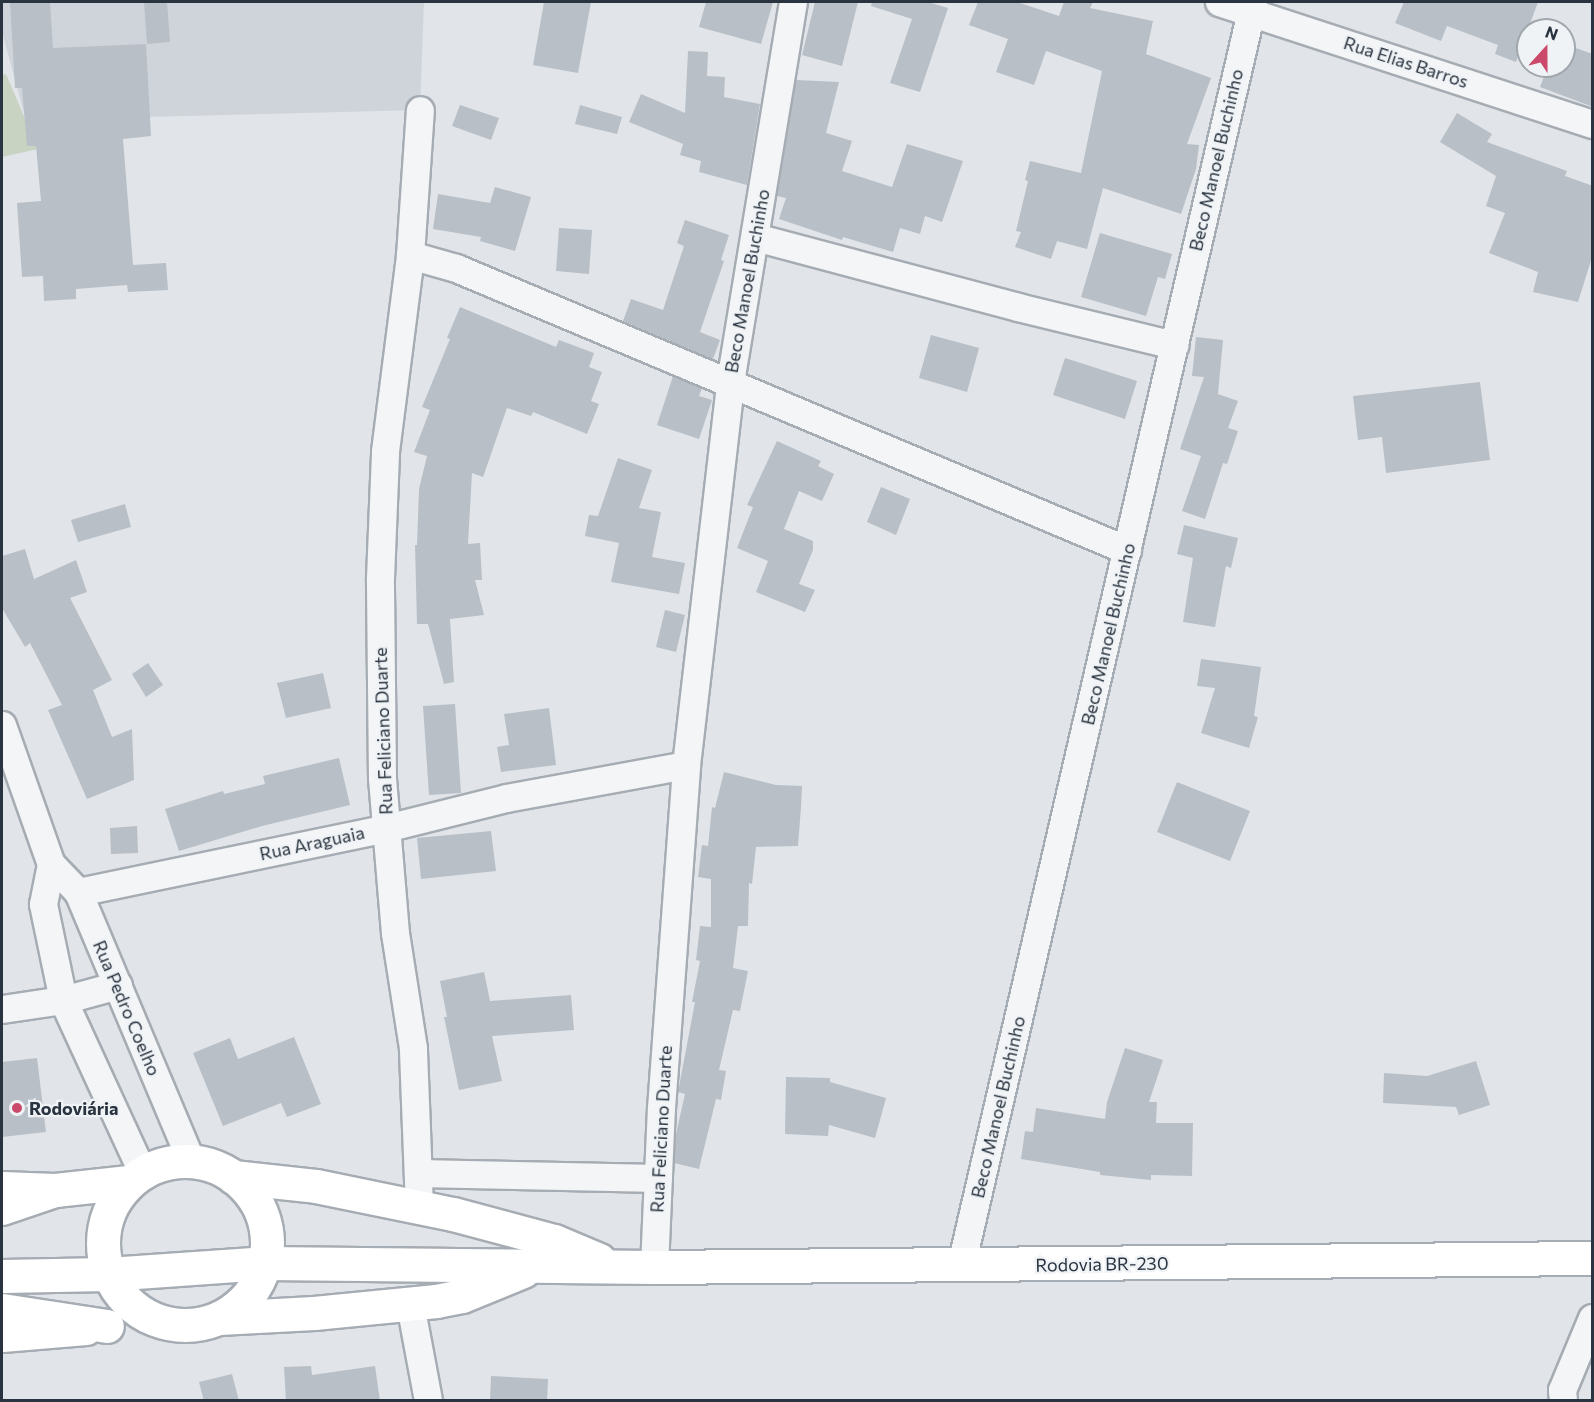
<!DOCTYPE html>
<html>
<head>
<meta charset="utf-8">
<style>
  body { margin:0 }
  #map { position:relative; width:1594px; height:1402px; overflow:hidden; background:#e1e5e9; font-family:Commissioner,sans-serif }
  div>[style] { position:absolute }
  [style*='--x'] { left:calc(var(--x)*1px); top:calc(var(--y)*1px); width:calc(var(--w)*1px); rotate:calc(var(--a)*1deg) }
  .built>* { inset:0; background:#cfd4db }
  .green>* { inset:0; background:#c8d3c2 }
  .building>* { inset:0; background:#b8bfc6 }
  .roads { filter:drop-shadow(2px 0 #a6acb3) drop-shadow(-2px 0 #a6acb3) drop-shadow(0 2px #a6acb3) drop-shadow(0 -2px #a6acb3) }
  .minor>* { height:27px; margin:-13.5px; padding:0 13.5px; transform-origin:13.5px; border-radius:13.5px; background:#f3f5f7 }
  .secondary>* { height:33px; margin:-16.5px; padding:0 16.5px; transform-origin:16.5px; border-radius:16.5px; background:#fff }
  .secondary>.ring { margin:-16.5px; padding:0; box-sizing:content-box; background:none; border:33px solid #fff; border-radius:50% }
  .primary>* { height:33px; margin:-16.5px; padding:0 16.5px; transform-origin:16.5px; border-radius:16.5px; background:#fff }
  .dots>* { width:16px; height:16px; translate:-50% -50%; box-sizing:border-box; border:3px solid #f0f3f6; border-radius:50% }
  span { translate:-50% -50%; white-space:nowrap; text-align:center; line-height:1.15; -webkit-text-stroke:4.5px #f0f3f6; paint-order:stroke }
  .street-label { font-size:18px; color:#293440 }
  .poi-label { font-size:18px; color:#293440; font-weight:700 }
  .left { translate:0 -50%; text-align:left }
  .frame { position:absolute; inset:0; border:3px solid #293440; pointer-events:none }
  .north { position:absolute; left:1516px; top:18px; width:60px; height:60px; box-sizing:border-box; background:#f0f3f6; border:2px solid #a0a7ad; border-radius:50%; rotate:21deg; font-size:16px; font-weight:700; line-height:24px; text-align:center; color:#293440 }
  .north::after { content:''; display:block; margin:auto; width:21px; height:27px; background:#cb496b; clip-path:polygon(50% 0,100% 100%,50% 72%,0 100%) }
</style>
</head>
<body>
<div id="map">
  <div class="built">
    <i style="clip-path:polygon(2px 2px,424px 2px,420px 110px,26px 120px,2px 32px)"></i>
  </div>
  <div class="green">
    <i style="clip-path:polygon(6px 74px,38px 149px,2px 157px,2px 75px)"></i>
  </div>
  <div class="building">
    <i style="clip-path:polygon(10px 2px,50px 2px,53px 48px,146px 44px,151px 136px,123px 139px,133px 265px,166px 263px,168px 290px,128px 292px,127px 285px,76px 289px,76px 299px,44px 301px,43px 276px,22px 277px,17px 203px,41px 201px,36px 146px,27px 146px,22px 88px,15px 88px)"></i>
    <i style="clip-path:polygon(144px 2px,167px 2px,170px 42px,147px 44px)"></i>
    <i style="clip-path:polygon(544px 2px,591px 2px,578px 73px,533px 65px)"></i>
    <i style="clip-path:polygon(706px 2px,773px 2px,761px 44px,699px 27px)"></i>
    <i style="clip-path:polygon(815px 2px,858px 2px,842px 66px,802px 55px)"></i>
    <i style="clip-path:polygon(872px 2px,928px 2px,948px 8px,920px 92px,890px 83px,912px 19px,871px 6px)"></i>
    <i style="clip-path:polygon(978px 2px,1017px 2px,1059px 16px,1064px 2px,1093px 2px,1090px 8px,1153px 21px,1146px 54px,1211px 78px,1187px 144px,1199px 145px,1196px 169px,1181px 214px,1103px 188px,1087px 249px,1057px 241px,1051px 259px,1015px 247px,1021px 232px,1016px 231px,1028px 181px,1025px 180px,1030px 161px,1081px 173px,1102px 71px,1046px 51px,1034px 85px,996px 72px,1008px 39px,969px 25px)"></i>
    <i style="clip-path:polygon(1404px 2px,1538px 2px,1516px 62px,1495px 54px,1498px 45px,1447px 26px,1441px 41px,1395px 23px)"></i>
    <i style="clip-path:polygon(1564px 44px,1593px 54px,1593px 107px,1540px 87px,1548px 66px,1564px 66px)"></i>
    <i style="clip-path:polygon(688px 51px,708px 52px,707px 76px,725px 77px,724px 97px,760px 104px,747px 185px,699px 172px,701px 161px,680px 155px,683px 144px,629px 122px,641px 94px,685px 113px)"></i>
    <i style="clip-path:polygon(796px 80px,839px 82px,826px 133px,852px 141px,842px 171px,892px 187px,907px 144px,963px 161px,942px 222px,925px 216px,920px 234px,900px 228px,893px 252px,843px 237px,842px 240px,779px 219px,786px 198px,777px 196px)"></i>
    <i style="clip-path:polygon(460px 105px,499px 118px,491px 140px,452px 126px)"></i>
    <i style="clip-path:polygon(580px 105px,622px 117px,617px 134px,575px 124px)"></i>
    <i style="clip-path:polygon(1457px 113px,1492px 134px,1487px 142px,1567px 171px,1565px 176px,1593px 186px,1593px 254px,1578px 302px,1533px 292px,1538px 272px,1489px 253px,1505px 213px,1486px 206px,1496px 176px,1440px 142px)"></i>
    <i style="clip-path:polygon(495px 187px,531px 197px,515px 251px,480px 241px,481px 237px,433px 229px,438px 194px,490px 203px)"></i>
    <i style="clip-path:polygon(685px 220px,729px 235px,721px 260px,724px 261px,700px 332px,720px 340px,713px 359px,623px 321px,631px 299px,663px 310px,684px 246px,677px 243px)"></i>
    <i style="clip-path:polygon(559px 228px,592px 230px,589px 274px,556px 271px)"></i>
    <i style="clip-path:polygon(1100px 233px,1172px 254px,1165px 279px,1158px 277px,1146px 316px,1081px 297px)"></i>
    <i style="clip-path:polygon(460px 307px,556px 347px,559px 340px,594px 353px,589px 367px,602px 372px,591px 401px,599px 404px,587px 434px,533px 412px,531px 416px,507px 408px,483px 477px,472px 473px,468px 544px,480px 543px,482px 580px,475px 580px,484px 615px,450px 619px,454px 682px,444px 684px,428px 624px,417px 624px,415px 545px,417px 545px,419px 489px,427px 456px,414px 452px,430px 410px,422px 407px,450px 339px,447px 338px)"></i>
    <i style="clip-path:polygon(931px 335px,979px 348px,967px 392px,919px 378px)"></i>
    <i style="clip-path:polygon(1196px 337px,1223px 340px,1218px 394px,1238px 401px,1228px 428px,1238px 431px,1227px 464px,1223px 463px,1205px 519px,1182px 511px,1201px 456px,1180px 449px,1204px 377px,1192px 376px)"></i>
    <i style="clip-path:polygon(1065px 358px,1137px 381px,1125px 419px,1053px 395px)"></i>
    <i style="clip-path:polygon(673px 376px,702px 388px,699px 396px,712px 400px,699px 439px,657px 425px)"></i>
    <i style="clip-path:polygon(1480px 382px,1490px 460px,1386px 473px,1382px 437px,1358px 440px,1353px 396px)"></i>
    <i style="clip-path:polygon(777px 441px,821px 461px,818px 466px,834px 474px,822px 501px,799px 491px,784px 529px,813px 541px,813px 550px,799px 584px,815px 590px,805px 612px,756px 592px,768px 561px,737px 548px,753px 507px,747px 505px)"></i>
    <i style="clip-path:polygon(618px 458px,652px 470px,639px 508px,661px 512px,652px 557px,685px 563px,679px 594px,611px 582px,619px 543px,585px 536px,589px 515px,598px 516px)"></i>
    <i style="clip-path:polygon(881px 487px,910px 499px,896px 535px,867px 522px)"></i>
    <i style="clip-path:polygon(125px 504px,131px 527px,78px 542px,71px 520px)"></i>
    <i style="clip-path:polygon(1184px 525px,1238px 538px,1231px 568px,1226px 566px,1215px 627px,1183px 622px,1193px 558px,1177px 554px)"></i>
    <i style="clip-path:polygon(25px 549px,34px 579px,76px 560px,87px 592px,70px 598px,112px 680px,93px 690px,112px 737px,132px 729px,134px 780px,87px 799px,48px 710px,62px 705px,30px 643px,25px 647px,2px 608px,2px 556px)"></i>
    <i style="clip-path:polygon(665px 610px,685px 615px,676px 652px,656px 647px)"></i>
    <i style="clip-path:polygon(1201px 659px,1261px 667px,1254px 716px,1258px 717px,1249px 748px,1201px 733px,1215px 688px,1197px 686px)"></i>
    <i style="clip-path:polygon(148px 663px,163px 685px,146px 697px,132px 674px)"></i>
    <i style="clip-path:polygon(323px 673px,331px 708px,286px 718px,277px 683px)"></i>
    <i style="clip-path:polygon(455px 704px,461px 793px,429px 795px,423px 706px)"></i>
    <i style="clip-path:polygon(549px 708px,556px 765px,501px 772px,497px 747px,509px 745px,504px 714px)"></i>
    <i style="clip-path:polygon(339px 758px,350px 805px,262px 826px,179px 851px,165px 809px,223px 791px,224px 794px,265px 784px,263px 776px)"></i>
    <i style="clip-path:polygon(724px 772px,776px 785px,802px 786px,801px 807px,798px 846px,756px 847px,752px 884px,749px 883px,748px 926px,738px 926px,733px 968px,748px 971px,740px 1011px,733px 1010px,719px 1070px,726px 1071px,721px 1100px,716px 1099px,699px 1169px,674px 1163px,676px 1134px,685px 1094px,678px 1092px,695px 1002px,692px 1002px,700px 961px,696px 960px,700px 926px,711px 927px,711px 879px,698px 877px,702px 845px,708px 846px,712px 807px,715px 808px)"></i>
    <i style="clip-path:polygon(1177px 782px,1250px 811px,1230px 861px,1157px 832px)"></i>
    <i style="clip-path:polygon(137px 826px,138px 853px,111px 854px,110px 828px)"></i>
    <i style="clip-path:polygon(491px 831px,496px 871px,421px 879px,417px 838px)"></i>
    <i style="clip-path:polygon(484px 972px,490px 1001px,571px 995px,574px 1030px,492px 1036px,502px 1081px,459px 1090px,444px 1017px,447px 1017px,440px 981px)"></i>
    <i style="clip-path:polygon(294px 1037px,321px 1104px,287px 1117px,281px 1103px,223px 1126px,193px 1053px,230px 1038px,238px 1059px)"></i>
    <i style="clip-path:polygon(1125px 1048px,1163px 1060px,1149px 1102px,1157px 1102px,1156px 1123px,1193px 1123px,1192px 1176px,1151px 1175px,1151px 1180px,1100px 1175px,1100px 1172px,1021px 1159px,1025px 1131px,1033px 1132px,1036px 1108px,1105px 1119px,1107px 1102px)"></i>
    <i style="clip-path:polygon(37px 1058px,46px 1132px,2px 1137px,2px 1062px)"></i>
    <i style="clip-path:polygon(1476px 1061px,1490px 1105px,1459px 1115px,1456px 1107px,1383px 1103px,1384px 1073px,1427px 1076px)"></i>
    <i style="clip-path:polygon(786px 1077px,830px 1078px,830px 1082px,886px 1098px,875px 1138px,829px 1125px,828px 1136px,785px 1134px)"></i>
    <i style="clip-path:polygon(311px 1366px,312px 1375px,375px 1366px,380px 1401px,286px 1401px,284px 1367px)"></i>
    <i style="clip-path:polygon(232px 1374px,239px 1401px,204px 1401px,199px 1382px)"></i>
    <i style="clip-path:polygon(491px 1376px,548px 1379px,547px 1401px,490px 1401px)"></i>
  </div>
  <div class="roads">
    <div class="minor">
      <i style="--x:1219;--y:2;--w:392;--a:18.1"></i>
      <i style="--x:755;--y:237;--w:272;--a:14.9"></i>
      <i style="--x:1018;--y:307;--w:161;--a:13.7"></i>
      <i style="--x:410;--y:255;--w:48;--a:15.8"></i>
      <i style="--x:456;--y:268;--w:728;--a:22.8"></i>
      <i style="--x:2;--y:725;--w:147;--a:70.6"></i>
      <i style="--x:51;--y:864;--w:39;--a:46"></i>
      <i style="--x:78;--y:892;--w:292;--a:67.2"></i>
      <i style="--x:51;--y:864;--w:41;--a:101.3"></i>
      <i style="--x:43;--y:904;--w:98;--a:78.2"></i>
      <i style="--x:63;--y:1000;--w:189;--a:65.3"></i>
      <i style="--x:78;--y:892;--w:315;--a:-11.7"></i>
      <i style="--x:386;--y:828;--w:124;--a:-14"></i>
      <i style="--x:506;--y:798;--w:183;--a:-10.4"></i>
      <i style="--x:2;--y:1009;--w:62;--a:-8.4"></i>
      <i style="--x:63;--y:1000;--w:57;--a:-15.3"></i>
      <i style="--x:419;--y:1173;--w:239;--a:1.2"></i>
      <i style="--x:419;--y:1207;--w:159;--a:-92.2"></i>
      <i style="--x:413;--y:1048;--w:116;--a:-98.9"></i>
      <i style="--x:395;--y:933;--w:156;--a:-94.8"></i>
      <i style="--x:382;--y:778;--w:200;--a:-90.6"></i>
      <i style="--x:380;--y:578;--w:127;--a:-87.7"></i>
      <i style="--x:385;--y:451;--w:198;--a:-82.7"></i>
      <i style="--x:410;--y:255;--w:145;--a:-86.1"></i>
      <i style="--x:961;--y:1265;--w:1296;--a:-76.98"></i>
      <i style="--x:654;--y:1267;--w:159;--a:-87.5"></i>
      <i style="--x:661;--y:1108;--w:344;--a:-85.8"></i>
      <i style="--x:686;--y:765;--w:386;--a:-83.4"></i>
      <i style="--x:730;--y:382;--w:385;--a:-80.6"></i>
      <i style="--x:410;--y:1304;--w:98;--a:79.4"></i>
      <i style="--x:1563;--y:1400;--w:10;--a:-96"></i>
      <i style="--x:1562;--y:1390;--w:78;--a:-67.4"></i>
    </div>
    <div class="secondary">
      <i class="ring" style="left:103px;top:1161px;width:131px;height:131px"></i>
      <i style="--x:2;--y:1188;--w:53;--a:2.2"></i>
      <i style="--x:55;--y:1190;--w:74;--a:-6.2"></i>
      <i style="--x:2;--y:1335;--w:84;--a:-4.8"></i>
    </div>
    <div class="primary">
      <i style="--x:233;--y:1177;--w:83;--a:6.2"></i>
      <i style="--x:316;--y:1186;--w:140;--a:11.6"></i>
      <i style="--x:453;--y:1214;--w:105;--a:15"></i>
      <i style="--x:554;--y:1241;--w:49;--a:22.9"></i>
      <i style="--x:2;--y:1208;--w:56;--a:-18.8"></i>
      <i style="--x:2;--y:1276;--w:106;--a:-1.1"></i>
      <i style="--x:108;--y:1274;--w:156;--a:-4"></i>
      <i style="--x:264;--y:1263;--w:390;--a:0.6"></i>
      <i style="--x:654;--y:1267;--w:938;--a:-0.55"></i>
      <i style="--x:2;--y:1310;--w:106;--a:8.7"></i>
      <i style="--x:219;--y:1318;--w:95;--a:-3"></i>
      <i style="--x:314;--y:1313;--w:123;--a:-5.6"></i>
      <i style="--x:436;--y:1301;--w:26;--a:-11"></i>
      <i style="--x:462;--y:1296;--w:66;--a:-22.3"></i>
    </div>
  </div>
  <div class="dots">
    <i style="left:17px;top:1108px;background:#cb496b"></i>
  </div>
  <div class="street-label">
    <span style="left:1406px;top:62px;rotate:18deg">Rua Elias Barros</span>
    <span style="left:1216px;top:160px;rotate:-77deg">Beco Manoel Buchinho</span>
    <span style="left:747px;top:281px;rotate:-80deg">Beco Manoel Buchinho</span>
    <span style="left:1108px;top:634px;rotate:-77deg">Beco Manoel Buchinho</span>
    <span style="left:383px;top:731px;rotate:-92deg">Rua Feliciano Duarte</span>
    <span style="left:312px;top:843px;rotate:-12deg">Rua Araguaia</span>
    <span style="left:127px;top:1008px;rotate:67deg">Rua Pedro Coelho</span>
    <span style="left:998px;top:1107px;rotate:-77deg">Beco Manoel Buchinho</span>
    <span style="left:661px;top:1129px;rotate:-87deg">Rua Feliciano Duarte</span>
    <span style="left:1102px;top:1264px;rotate:-1deg">Rodovia BR-230</span>
  </div>
  <div class="poi-label">
    <span class="left" style="left:29px;top:1108px">Rodoviária</span>
  </div>
  <div class="frame"></div>
  <div class="north">N</div>
</div>
</body>
</html>
